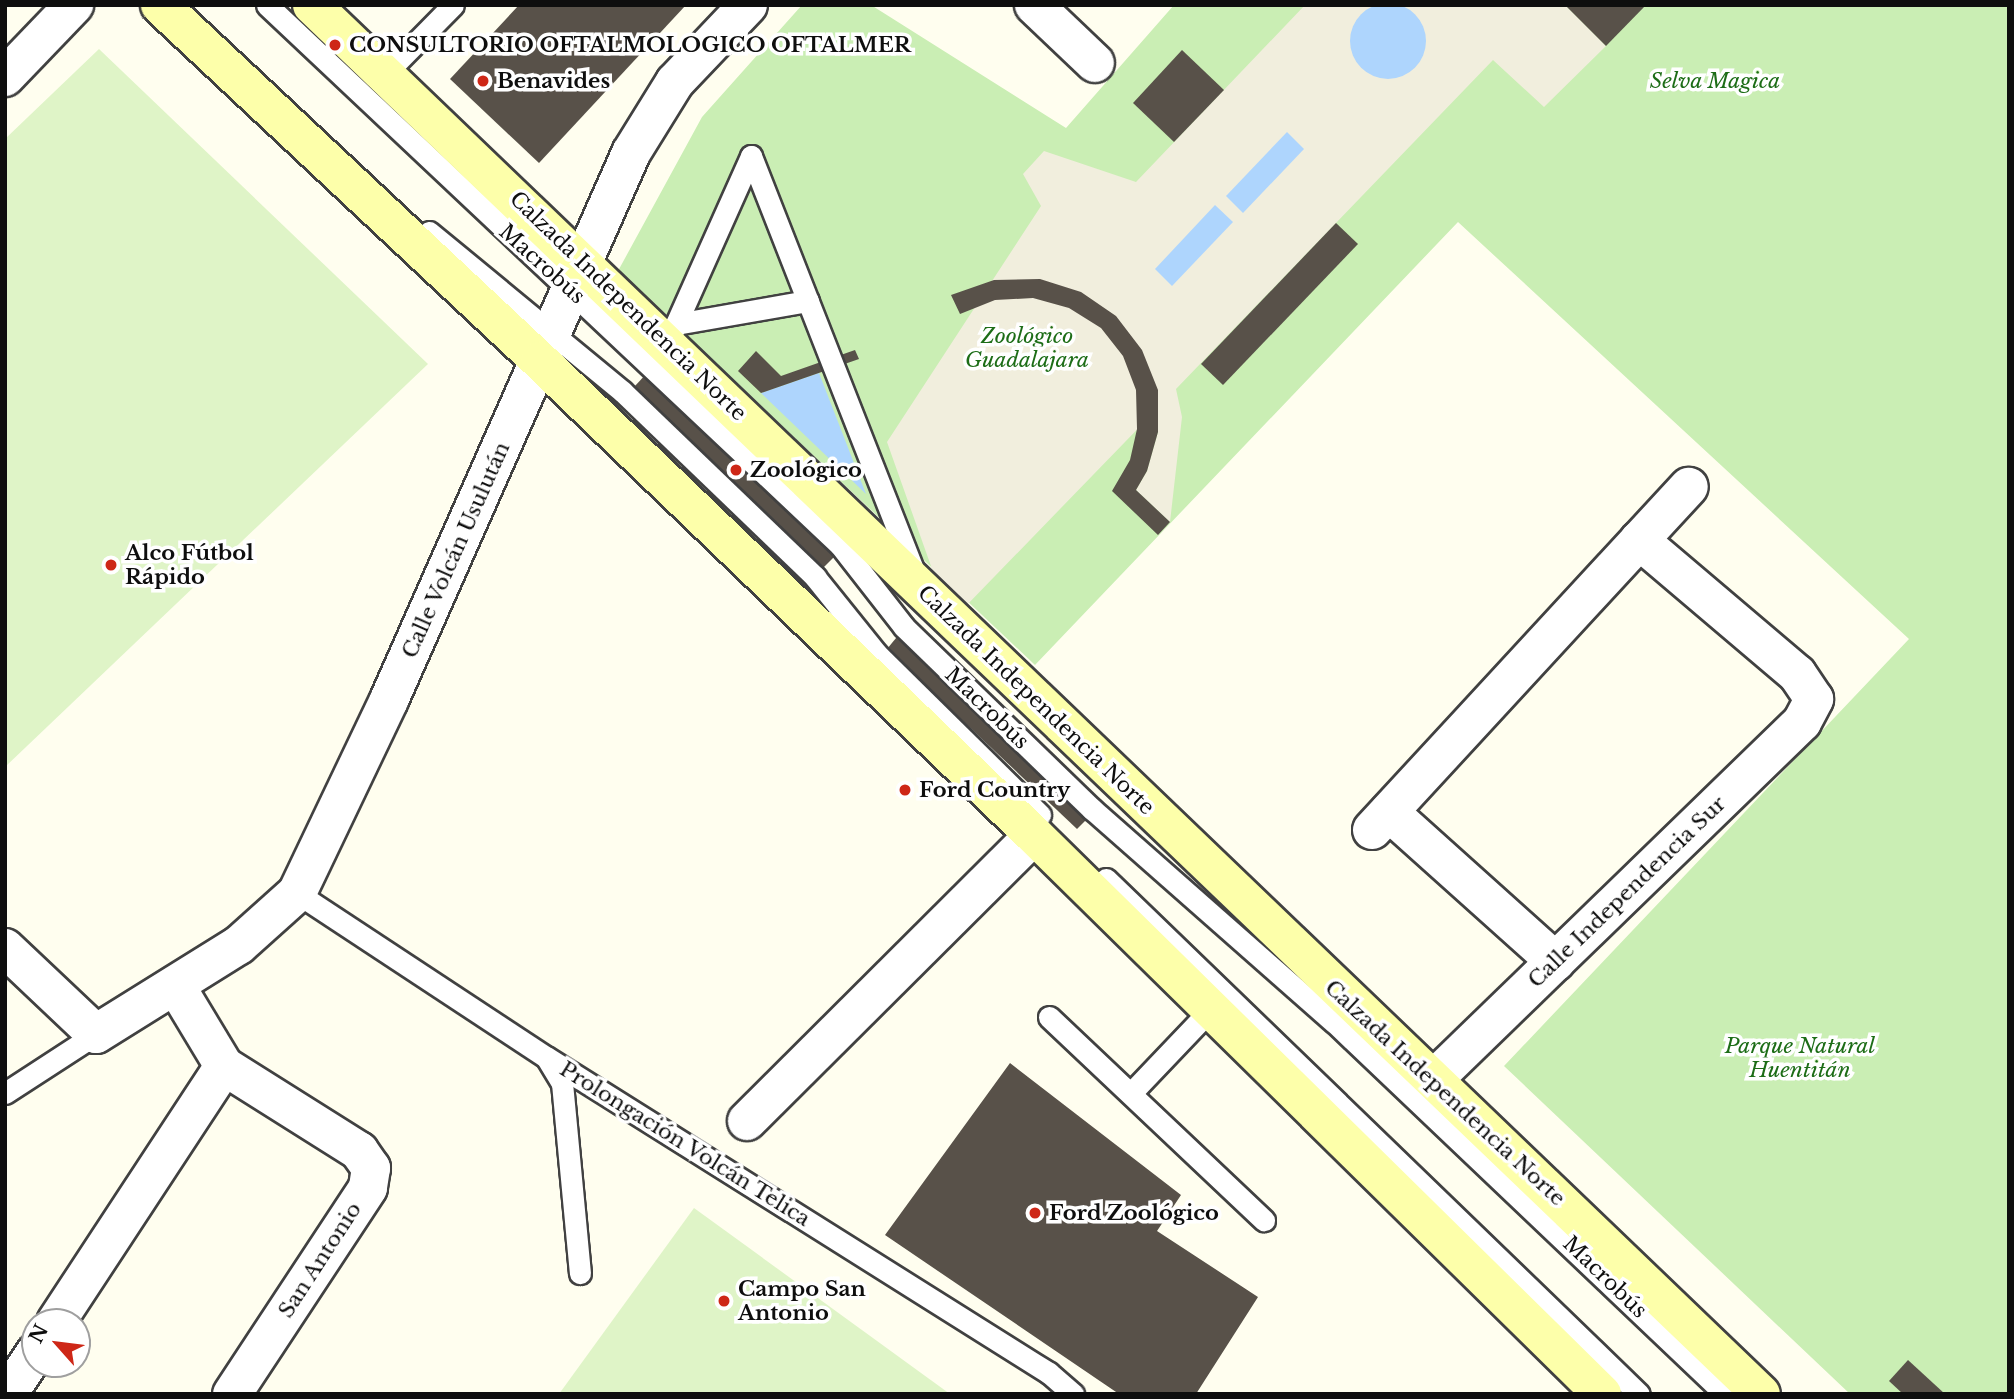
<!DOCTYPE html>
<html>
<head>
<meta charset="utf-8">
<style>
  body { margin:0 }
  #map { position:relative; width:2014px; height:1399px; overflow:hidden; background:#fffeef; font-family:"Libre Baskerville",serif }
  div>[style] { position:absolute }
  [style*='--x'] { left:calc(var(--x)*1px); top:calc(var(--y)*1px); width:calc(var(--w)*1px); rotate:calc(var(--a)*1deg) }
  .green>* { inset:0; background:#caeeb4 }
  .pitch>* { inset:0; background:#dff4c7 }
  .plaza>* { inset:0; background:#f1eedd }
  .water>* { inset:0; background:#aed5fd }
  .round { border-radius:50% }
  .building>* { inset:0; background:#585149 }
  .roads { filter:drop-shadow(2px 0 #414141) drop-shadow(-2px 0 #414141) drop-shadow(0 2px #414141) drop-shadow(0 -2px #414141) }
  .lane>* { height:21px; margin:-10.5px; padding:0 10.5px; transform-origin:10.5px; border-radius:10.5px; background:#fff }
  .street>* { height:38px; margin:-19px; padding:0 19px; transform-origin:19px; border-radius:19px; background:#fff }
  .secondary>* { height:38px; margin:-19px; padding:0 19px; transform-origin:19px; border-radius:19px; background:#fdffaa }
  .dots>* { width:19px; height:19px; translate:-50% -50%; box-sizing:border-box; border:4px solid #fff; border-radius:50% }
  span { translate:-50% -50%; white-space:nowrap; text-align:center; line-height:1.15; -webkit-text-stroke:7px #fff; paint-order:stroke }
  .poi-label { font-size:21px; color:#0e0e0e; font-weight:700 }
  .left { translate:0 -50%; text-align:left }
  .park-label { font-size:21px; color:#1d6d17; font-style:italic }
  .street-label { font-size:21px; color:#0e0e0e }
  .frame { position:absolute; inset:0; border:7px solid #0e0e0e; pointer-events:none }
  .north { position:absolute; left:21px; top:1308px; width:70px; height:70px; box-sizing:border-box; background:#fff; border:2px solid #9f9f9f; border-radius:50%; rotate:298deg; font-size:19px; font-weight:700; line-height:28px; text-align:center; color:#0e0e0e }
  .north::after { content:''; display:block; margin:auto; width:24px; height:32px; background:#ce2717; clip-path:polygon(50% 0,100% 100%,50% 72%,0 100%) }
</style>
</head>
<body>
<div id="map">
  <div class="green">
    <i style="clip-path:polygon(802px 5px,871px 5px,1066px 128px,1174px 5px,2009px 5px,2009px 1394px,1850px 1394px,1504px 1066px,1909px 639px,1458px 222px,1035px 665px,618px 271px,702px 117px)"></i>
  </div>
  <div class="pitch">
    <i style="clip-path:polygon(99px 49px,428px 364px,5px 767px,5px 139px)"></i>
    <i style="clip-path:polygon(694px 1208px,950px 1394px,559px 1394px)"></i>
  </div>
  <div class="plaza">
    <i style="clip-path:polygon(1305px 5px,1565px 5px,1606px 46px,1544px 107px,1493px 60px,1176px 389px,1182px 417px,1170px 522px,1136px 490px,1147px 471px,1158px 432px,1157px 409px,964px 608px,937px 583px,887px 442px,1041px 206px,1023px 174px,1044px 151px,1136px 182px)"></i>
  </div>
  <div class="water">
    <i class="round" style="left:1350px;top:3px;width:76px;height:76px"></i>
    <i style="clip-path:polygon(1287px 132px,1304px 149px,1243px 213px,1226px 196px)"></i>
    <i style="clip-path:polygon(1215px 205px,1233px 222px,1172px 286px,1155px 269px)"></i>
    <i style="clip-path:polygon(819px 373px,866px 494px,761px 393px)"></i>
  </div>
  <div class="building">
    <i style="clip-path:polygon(519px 5px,686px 5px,539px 163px,450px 79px)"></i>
    <i style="clip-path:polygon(1565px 5px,1646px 5px,1606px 46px)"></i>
    <i style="clip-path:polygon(1182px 50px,1224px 90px,1174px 142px,1133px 103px)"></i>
    <i style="clip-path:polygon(1336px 223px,1358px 244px,1223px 385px,1201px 364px)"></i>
    <i style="clip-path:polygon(1040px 279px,1081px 292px,1116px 316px,1142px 350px,1158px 390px,1158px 432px,1147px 471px,1136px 490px,1170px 522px,1158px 535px,1112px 491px,1130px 460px,1137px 429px,1136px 390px,1123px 356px,1101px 328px,1069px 308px,1033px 298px,995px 300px,960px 314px,951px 295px,994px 280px)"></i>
    <i style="clip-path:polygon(855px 350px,859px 359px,761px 393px,738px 371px,756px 351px,781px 376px)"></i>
    <i style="clip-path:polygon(648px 372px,839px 552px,823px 568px,634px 387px)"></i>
    <i style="clip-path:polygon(901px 632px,1091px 815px,1077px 829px,887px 649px)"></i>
    <i style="clip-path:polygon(1010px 1063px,1181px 1195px,1157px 1231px,1258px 1297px,1196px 1394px,1119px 1394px,885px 1235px)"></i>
    <i style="clip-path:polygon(1908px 1360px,1945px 1394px,1903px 1394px,1889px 1381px)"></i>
  </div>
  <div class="roads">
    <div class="lane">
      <i style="--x:267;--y:5;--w:787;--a:43.3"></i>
      <i style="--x:840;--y:545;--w:104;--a:52"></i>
      <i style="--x:904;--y:627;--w:262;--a:44.1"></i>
      <i style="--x:1092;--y:809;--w:322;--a:41.4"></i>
      <i style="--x:1334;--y:1022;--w:540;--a:43.57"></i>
      <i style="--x:384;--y:75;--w:98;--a:-45.4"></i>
      <i style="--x:751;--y:156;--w:447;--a:68.6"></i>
      <i style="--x:429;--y:232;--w:251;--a:39.5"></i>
      <i style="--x:623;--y:392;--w:267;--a:43.9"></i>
      <i style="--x:815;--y:577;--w:99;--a:51.2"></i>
      <i style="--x:877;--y:654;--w:229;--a:44.6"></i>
      <i style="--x:676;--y:324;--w:134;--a:-9.9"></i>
      <i style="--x:667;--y:344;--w:206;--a:-65.9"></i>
      <i style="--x:1106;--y:879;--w:741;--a:44.02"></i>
      <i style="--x:297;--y:893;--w:298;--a:33.4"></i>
      <i style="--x:546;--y:1057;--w:594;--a:32.14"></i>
      <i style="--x:1049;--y:1373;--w:32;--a:41"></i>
      <i style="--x:1049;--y:1017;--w:296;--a:43.4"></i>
      <i style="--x:548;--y:1060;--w:27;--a:59"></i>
      <i style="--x:562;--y:1083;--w:191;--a:84.6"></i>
      <i style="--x:1132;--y:1092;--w:117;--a:-46.4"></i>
      <i style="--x:5;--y:1093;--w:108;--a:-33"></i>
    </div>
    <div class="street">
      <i style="--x:1034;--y:5;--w:84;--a:43.6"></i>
      <i style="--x:5;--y:77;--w:100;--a:-46.2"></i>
      <i style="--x:1389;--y:812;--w:224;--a:41.9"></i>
      <i style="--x:1372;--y:830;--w:467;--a:-47.3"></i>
      <i style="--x:5;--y:948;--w:125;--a:43.4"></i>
      <i style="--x:96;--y:1034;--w:168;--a:-31.9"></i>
      <i style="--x:239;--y:945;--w:78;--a:-41.9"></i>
      <i style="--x:297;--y:893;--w:214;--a:-64.5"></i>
      <i style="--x:389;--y:700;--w:598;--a:-66.13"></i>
      <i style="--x:631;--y:153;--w:84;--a:-58.2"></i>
      <i style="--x:675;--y:82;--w:106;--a:-46.5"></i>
      <i style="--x:177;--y:988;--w:91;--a:58.9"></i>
      <i style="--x:224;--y:1066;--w:160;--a:32.2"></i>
      <i style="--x:359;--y:1151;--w:21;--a:55"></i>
      <i style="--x:371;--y:1168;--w:20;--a:99"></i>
      <i style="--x:368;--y:1188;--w:247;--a:123.4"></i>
      <i style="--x:1433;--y:1080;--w:514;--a:-44.13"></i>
      <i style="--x:1802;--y:722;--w:26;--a:-62"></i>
      <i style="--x:1814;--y:699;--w:30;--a:-124"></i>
      <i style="--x:1797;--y:674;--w:207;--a:-139.7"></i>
      <i style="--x:747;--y:1121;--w:405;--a:-44.9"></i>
      <i style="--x:56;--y:1322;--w:306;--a:-56.7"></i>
      <i style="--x:8;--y:1394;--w:49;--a:-56.6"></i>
    </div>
    <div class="secondary">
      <i style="--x:160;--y:5;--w:521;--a:43.13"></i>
      <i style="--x:540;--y:361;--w:685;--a:43.82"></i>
      <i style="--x:1034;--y:835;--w:797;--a:44.54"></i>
      <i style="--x:312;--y:5;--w:2007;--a:43.79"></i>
    </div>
  </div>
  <div class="dots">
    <i style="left:335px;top:45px;background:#ce2717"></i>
    <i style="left:483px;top:81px;background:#ce2717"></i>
    <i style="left:736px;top:470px;background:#ce2717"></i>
    <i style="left:111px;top:565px;background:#ce2717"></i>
    <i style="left:905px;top:790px;background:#ce2717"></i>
    <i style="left:1035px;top:1213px;background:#ce2717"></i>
    <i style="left:724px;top:1301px;background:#ce2717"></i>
  </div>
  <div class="poi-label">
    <span class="left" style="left:349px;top:45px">CONSULTORIO OFTALMOLOGICO OFTALMER</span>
    <span class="left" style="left:497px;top:81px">Benavides</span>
    <span class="left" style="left:750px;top:470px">Zoológico</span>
    <span class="left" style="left:125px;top:565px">Alco Fútbol<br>Rápido</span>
    <span class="left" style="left:919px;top:790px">Ford Country</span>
    <span class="left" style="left:1049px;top:1213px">Ford Zoológico</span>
    <span class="left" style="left:738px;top:1301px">Campo San<br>Antonio</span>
  </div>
  <div class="park-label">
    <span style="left:1715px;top:81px">Selva Magica</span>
    <span style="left:1027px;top:348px">Zoológico<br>Guadalajara</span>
    <span style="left:1800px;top:1058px">Parque Natural<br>Huentitán</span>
  </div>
  <div class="street-label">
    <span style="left:542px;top:264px;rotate:42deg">Macrobús</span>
    <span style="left:628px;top:306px;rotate:44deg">Calzada Independencia Norte</span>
    <span style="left:456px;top:550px;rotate:-66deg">Calle Volcán Usulután</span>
    <span style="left:1036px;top:700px;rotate:44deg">Calzada Independencia Norte</span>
    <span style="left:987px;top:708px;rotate:44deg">Macrobús</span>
    <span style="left:1627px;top:892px;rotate:-44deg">Calle Independencia Sur</span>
    <span style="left:1445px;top:1093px;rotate:43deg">Calzada Independencia Norte</span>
    <span style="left:685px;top:1144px;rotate:32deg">Prolongación Volcán Telica</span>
    <span style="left:320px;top:1260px;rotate:-57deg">San Antonio</span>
    <span style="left:1605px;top:1277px;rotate:44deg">Macrobús</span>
  </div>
  <div class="frame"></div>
  <div class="north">N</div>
</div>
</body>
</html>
